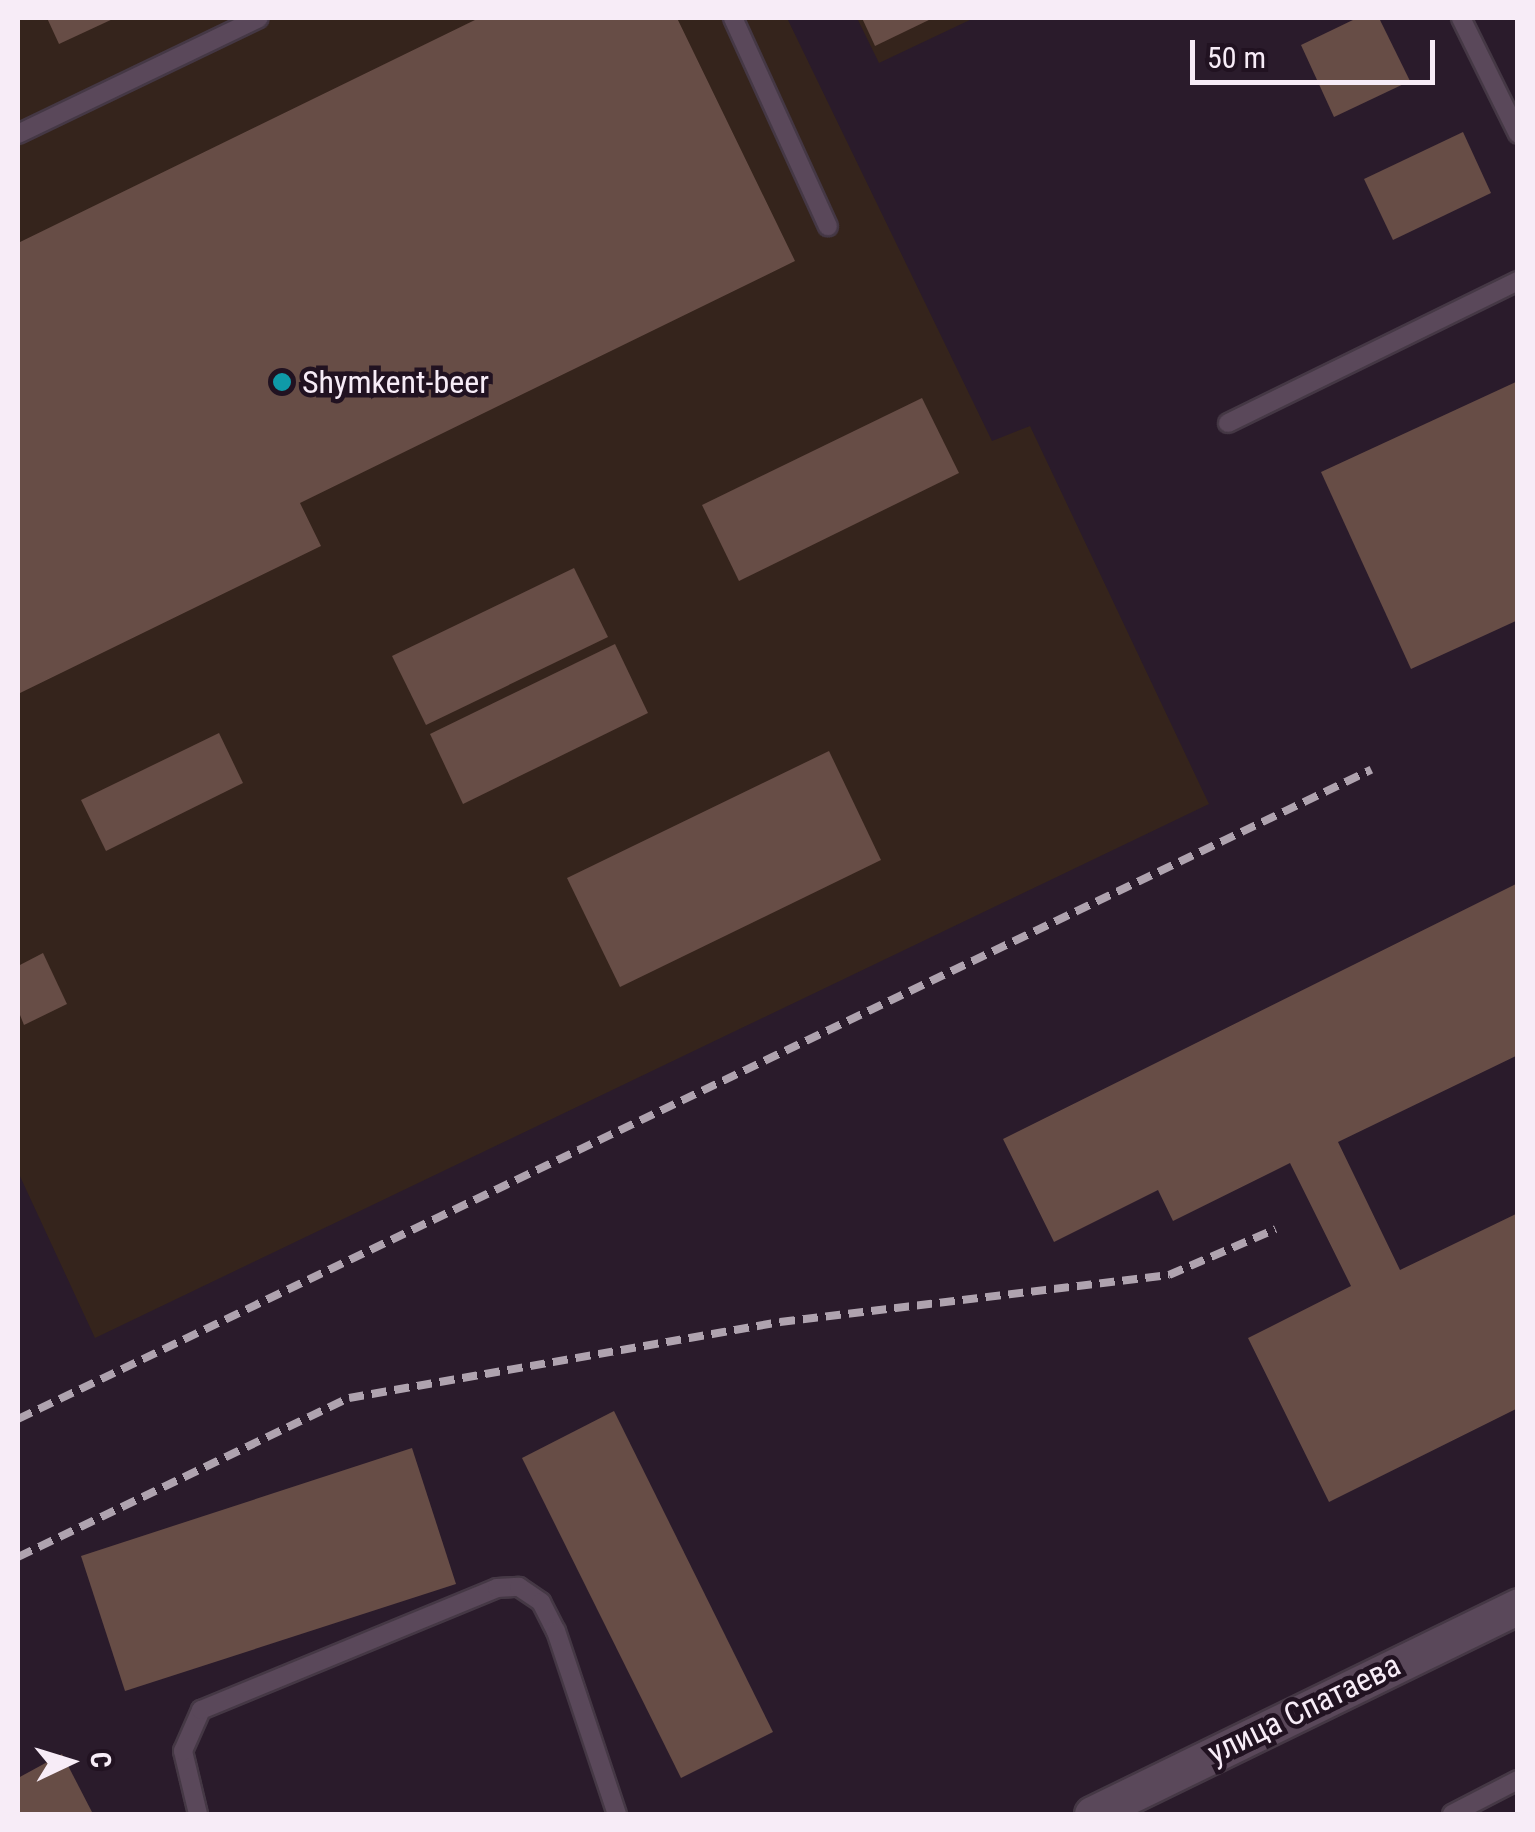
<!DOCTYPE html>
<html>
<head>
<meta charset="utf-8">
<style>
  body { margin:0 }
  #map { position:relative; width:1535px; height:1832px; overflow:hidden; background:#2a1b2b; font-family:"Roboto Condensed",sans-serif }
  div>[style] { position:absolute }
  [style*='--x'] { left:calc(var(--x)*1px); top:calc(var(--y)*1px); width:calc(var(--w)*1px); rotate:calc(var(--a)*1deg) }
  .industrial>* { inset:0; background:#35241c }
  .building>* { inset:0; background:#674d46 }
  .roads { filter:drop-shadow(2px 0 #453845) drop-shadow(-2px 0 #453845) drop-shadow(0 2px #453845) drop-shadow(0 -2px #453845) }
  .lane>* { height:18px; margin:-9px; padding:0 9px; transform-origin:9px; border-radius:9px; background:#5a485a }
  .street>* { height:35px; margin:-17.5px; padding:0 17.5px; transform-origin:17.5px; border-radius:17.5px; background:#5a485a }
  .rail>* { height:8px; margin-top:-4px; transform-origin:0; background:repeating-linear-gradient(90deg,#afa3af 0 15px,transparent 0 23px) }
  .dots>* { width:28px; height:28px; translate:-50% -50%; box-sizing:border-box; border:5px solid #211221; border-radius:50% }
  span { translate:-50% -50%; white-space:nowrap; text-align:center; line-height:1.15; -webkit-text-stroke:9px #211221; paint-order:stroke }
  .poi-label { font-size:32px; color:#f7ecf7 }
  .left { translate:0 -50%; text-align:left }
  .street-label { font-size:32px; color:#f7ecf7 }
  .frame { position:absolute; inset:0; border:20px solid #f7ecf7; pointer-events:none }
  .north { position:absolute; left:20px; top:1712px; width:100px; height:100px; -webkit-text-stroke:8px #211221; paint-order:stroke; rotate:86deg; font-size:28px; font-weight:700; line-height:40px; text-align:center; color:#f7ecf7 }
  .north::after { content:''; display:block; margin:auto; width:35px; height:45px; background:#f7ecf7; clip-path:polygon(50% 0,100% 100%,50% 72%,0 100%) }
  .scale { position:absolute; left:1190px; top:40px; width:245px; height:45px; box-sizing:border-box; border:5px solid #f7ecf7; border-top:0; padding-left:12px; font-size:30px; line-height:35px; white-space:nowrap; color:#f7ecf7; -webkit-text-stroke:8px #211221; paint-order:stroke }
</style>
</head>
<body>
<div id="map">
  <div class="industrial">
    <i style="clip-path:polygon(18px 18px,787px 18px,992px 441px,1030px 426px,1209px 804px,95px 1338px,18px 1172px)"></i>
    <i style="clip-path:polygon(857px 18px,974px 18px,879px 63px)"></i>
  </div>
  <div class="building">
    <i style="clip-path:polygon(47px 18px,115px 18px,59px 44px)"></i>
    <i style="clip-path:polygon(479px 18px,677px 18px,795px 261px,300px 503px,321px 546px,18px 694px,18px 243px)"></i>
    <i style="clip-path:polygon(862px 18px,933px 18px,875px 46px)"></i>
    <i style="clip-path:polygon(1357px 18px,1379px 18px,1410px 81px,1334px 117px,1301px 45px)"></i>
    <i style="clip-path:polygon(1463px 132px,1491px 193px,1393px 240px,1364px 179px)"></i>
    <i style="clip-path:polygon(1518px 381px,1518px 620px,1411px 669px,1321px 472px)"></i>
    <i style="clip-path:polygon(922px 398px,959px 473px,739px 581px,702px 505px)"></i>
    <i style="clip-path:polygon(574px 568px,608px 637px,426px 725px,392px 656px)"></i>
    <i style="clip-path:polygon(615px 644px,648px 713px,463px 804px,430px 734px)"></i>
    <i style="clip-path:polygon(219px 733px,243px 783px,106px 851px,81px 800px)"></i>
    <i style="clip-path:polygon(829px 751px,881px 860px,620px 987px,567px 878px)"></i>
    <i style="clip-path:polygon(1518px 883px,1518px 1055px,1338px 1142px,1400px 1270px,1518px 1213px,1518px 1408px,1329px 1502px,1248px 1338px,1351px 1286px,1290px 1163px,1173px 1221px,1158px 1190px,1054px 1242px,1003px 1139px)"></i>
    <i style="clip-path:polygon(43px 953px,67px 1004px,24px 1025px,18px 1010px,18px 966px)"></i>
    <i style="clip-path:polygon(614px 1411px,773px 1732px,681px 1778px,522px 1458px)"></i>
    <i style="clip-path:polygon(412px 1448px,456px 1584px,125px 1691px,81px 1556px)"></i>
    <i style="clip-path:polygon(62px 1754px,93px 1814px,18px 1814px,18px 1778px)"></i>
  </div>
  <div class="roads">
    <div class="lane">
      <i style="--x:733;--y:18;--w:229;--a:65.5"></i>
      <i style="--x:1461;--y:18;--w:129;--a:63.8"></i>
      <i style="--x:18;--y:134;--w:267;--a:-25.7"></i>
      <i style="--x:1228;--y:423;--w:323;--a:-26.1"></i>
      <i style="--x:198;--y:1814;--w:65;--a:-103.4"></i>
      <i style="--x:183;--y:1751;--w:45;--a:-66.3"></i>
      <i style="--x:201;--y:1710;--w:320;--a:-22.4"></i>
      <i style="--x:497;--y:1588;--w:22;--a:-3"></i>
      <i style="--x:519;--y:1587;--w:27;--a:34"></i>
      <i style="--x:541;--y:1602;--w:33;--a:63"></i>
      <i style="--x:556;--y:1631;--w:193;--a:71.6"></i>
      <i style="--x:1452;--y:1814;--w:74;--a:-27.3"></i>
    </div>
    <div class="street">
      <i style="--x:1092;--y:1814;--w:474;--a:-26"></i>
    </div>
  </div>
  <div class="rail">
    <i style="--x:18;--y:1419;--w:1501;--a:-25.63"></i>
    <i style="--x:18;--y:1557;--w:367;--a:-25.7"></i>
    <i style="--x:349;--y:1398;--w:438;--a:-10"></i>
    <i style="--x:780;--y:1322;--w:392;--a:-6.9"></i>
    <i style="--x:1169;--y:1275;--w:116;--a:-23.3"></i>
  </div>
  <div class="dots">
    <i style="left:282px;top:382px;background:#0f9aa8"></i>
  </div>
  <div class="poi-label">
    <span class="left" style="left:302px;top:382px">Shymkent-beer</span>
  </div>
  <div class="street-label">
    <span style="left:1304px;top:1709px;rotate:-26deg">улица Спатаева</span>
  </div>
  <div class="frame"></div>
  <div class="north">С</div>
  <div class="scale">50 m</div>
</div>
</body>
</html>
